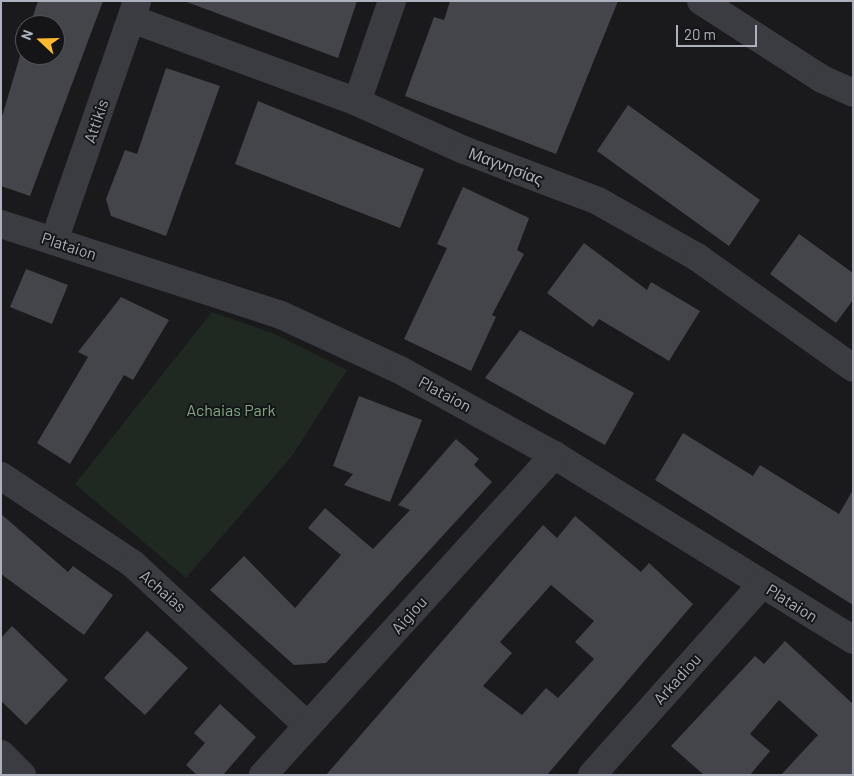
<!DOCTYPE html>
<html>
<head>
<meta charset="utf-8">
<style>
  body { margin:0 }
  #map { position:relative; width:854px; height:776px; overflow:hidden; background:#1a1a1d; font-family:Barlow,sans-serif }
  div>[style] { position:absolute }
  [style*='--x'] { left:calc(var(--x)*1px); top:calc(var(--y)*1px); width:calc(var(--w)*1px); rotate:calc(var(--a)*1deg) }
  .green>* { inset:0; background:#1f2821 }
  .building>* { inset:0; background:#44454a }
  .minor>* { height:28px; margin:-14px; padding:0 14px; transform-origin:14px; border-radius:14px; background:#3b3c42 }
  span { translate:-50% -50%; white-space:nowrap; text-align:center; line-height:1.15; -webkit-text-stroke:4px #151518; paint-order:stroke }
  .street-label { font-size:16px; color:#acb1bd }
  .park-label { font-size:16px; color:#81a984 }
  .frame { position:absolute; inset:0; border:2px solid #acb1bd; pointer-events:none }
  .north { position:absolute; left:15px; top:15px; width:50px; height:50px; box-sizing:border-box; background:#151518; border:1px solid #51535a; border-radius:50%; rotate:291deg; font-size:14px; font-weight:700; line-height:20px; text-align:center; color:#acb1bd }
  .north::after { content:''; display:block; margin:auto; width:18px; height:22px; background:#ffba2f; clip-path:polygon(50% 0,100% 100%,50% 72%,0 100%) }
  .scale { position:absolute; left:676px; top:25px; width:81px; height:22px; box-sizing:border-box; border:2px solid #acb1bd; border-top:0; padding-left:6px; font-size:15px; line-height:18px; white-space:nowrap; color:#acb1bd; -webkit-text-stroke:4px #151518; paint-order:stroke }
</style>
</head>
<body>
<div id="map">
  <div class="green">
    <i style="clip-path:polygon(212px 312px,275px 334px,347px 370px,292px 456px,186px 578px,75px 484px)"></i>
  </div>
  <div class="building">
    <i style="clip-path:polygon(38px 1px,103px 1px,30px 196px,1px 186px,1px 120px,25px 39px,25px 55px,55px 55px,55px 25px,30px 25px)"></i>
    <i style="clip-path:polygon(184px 1px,357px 1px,338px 58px)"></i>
    <i style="clip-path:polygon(450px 1px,618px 1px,556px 154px,405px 96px,434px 17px,444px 20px)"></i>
    <i style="clip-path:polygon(166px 68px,220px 86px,166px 236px,111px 216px,106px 199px,125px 150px,137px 154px)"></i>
    <i style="clip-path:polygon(258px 101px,424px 169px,400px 228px,235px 164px)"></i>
    <i style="clip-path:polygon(628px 105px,760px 200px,729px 246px,597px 151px)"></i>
    <i style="clip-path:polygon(463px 187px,529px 218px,517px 250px,524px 254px,492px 315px,496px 317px,471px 371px,404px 339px,447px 248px,437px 244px)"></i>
    <i style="clip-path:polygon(799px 234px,853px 273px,853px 300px,836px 323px,770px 274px)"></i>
    <i style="clip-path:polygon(584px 243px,647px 290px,651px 282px,700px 311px,669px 361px,599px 319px,593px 327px,547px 293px)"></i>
    <i style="clip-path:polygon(26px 269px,68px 285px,52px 324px,10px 307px)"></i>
    <i style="clip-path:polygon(121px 297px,169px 320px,133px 380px,124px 375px,70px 464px,37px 443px,88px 357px,78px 352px)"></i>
    <i style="clip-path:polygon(520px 330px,634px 393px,605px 445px,485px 378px)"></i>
    <i style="clip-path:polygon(359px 396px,422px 420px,390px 502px,344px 485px,353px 474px,333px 466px)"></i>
    <i style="clip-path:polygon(683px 433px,753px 476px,760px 465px,839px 514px,853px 490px,853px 605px,655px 480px)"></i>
    <i style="clip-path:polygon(456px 439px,479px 459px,474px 465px,492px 482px,326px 663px,294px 665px,210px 590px,244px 556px,295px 608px,341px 555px,308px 528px,325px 508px,373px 549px,410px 510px,398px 505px)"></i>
    <i style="clip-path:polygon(1px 514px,68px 572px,73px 566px,113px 595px,84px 635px,1px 574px)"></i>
    <i style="clip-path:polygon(evenodd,575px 516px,641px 572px,649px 563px,693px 604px,547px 775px,326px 775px,543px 525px,557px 538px,575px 516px,551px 585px,594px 621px,575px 642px,594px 659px,558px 698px,546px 688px,522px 715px,483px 686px,512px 653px,500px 642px,551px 585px)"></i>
    <i style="clip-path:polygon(12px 626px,68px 680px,26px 725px,1px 701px,1px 638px)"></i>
    <i style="clip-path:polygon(147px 631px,188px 668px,145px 715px,104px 678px)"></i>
    <i style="clip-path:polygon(785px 641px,853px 704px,853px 775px,781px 775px,818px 735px,779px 700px,750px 734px,770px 751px,750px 775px,704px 775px,671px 746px,755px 656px,764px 664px)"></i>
    <i style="clip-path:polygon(220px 704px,256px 737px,223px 775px,197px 775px,186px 765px,205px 743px,194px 733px)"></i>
  </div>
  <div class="minor">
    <i style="--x:701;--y:1;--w:144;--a:32.8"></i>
    <i style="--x:822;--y:79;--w:34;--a:24"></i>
    <i style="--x:132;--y:19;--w:240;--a:20.2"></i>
    <i style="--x:357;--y:102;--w:117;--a:24.2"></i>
    <i style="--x:464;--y:150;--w:143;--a:20.8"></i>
    <i style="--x:598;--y:201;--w:114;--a:29.5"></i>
    <i style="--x:697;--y:257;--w:191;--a:35.4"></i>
    <i style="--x:357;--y:102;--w:107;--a:-70.9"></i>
    <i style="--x:1;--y:224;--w:294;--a:18"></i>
    <i style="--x:281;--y:315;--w:131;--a:24.8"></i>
    <i style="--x:400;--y:370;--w:176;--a:28.9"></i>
    <i style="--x:554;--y:455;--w:352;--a:31.7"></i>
    <i style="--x:54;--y:241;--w:254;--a:-70.9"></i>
    <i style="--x:1;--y:476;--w:159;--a:33.7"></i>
    <i style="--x:133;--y:564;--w:238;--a:42.8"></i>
    <i style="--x:1;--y:754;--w:30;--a:45"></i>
    <i style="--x:263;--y:775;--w:433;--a:-47.7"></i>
    <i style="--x:592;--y:775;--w:256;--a:-48.3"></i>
  </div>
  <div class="street-label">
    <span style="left:96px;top:121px;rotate:-71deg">Attikis</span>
    <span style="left:506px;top:166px;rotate:21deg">Μαγνησίας</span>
    <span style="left:69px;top:246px;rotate:18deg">Plataion</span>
    <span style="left:445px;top:394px;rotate:28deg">Plataion</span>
    <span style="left:163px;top:591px;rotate:41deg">Achaias</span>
    <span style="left:792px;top:603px;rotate:32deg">Plataion</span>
    <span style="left:409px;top:615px;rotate:-48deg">Aigiou</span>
    <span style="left:677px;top:679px;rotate:-48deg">Arkadiou</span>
  </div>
  <div class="park-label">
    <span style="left:231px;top:410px">Achaias Park</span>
  </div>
  <div class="frame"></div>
  <div class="north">N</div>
  <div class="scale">20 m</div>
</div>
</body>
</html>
